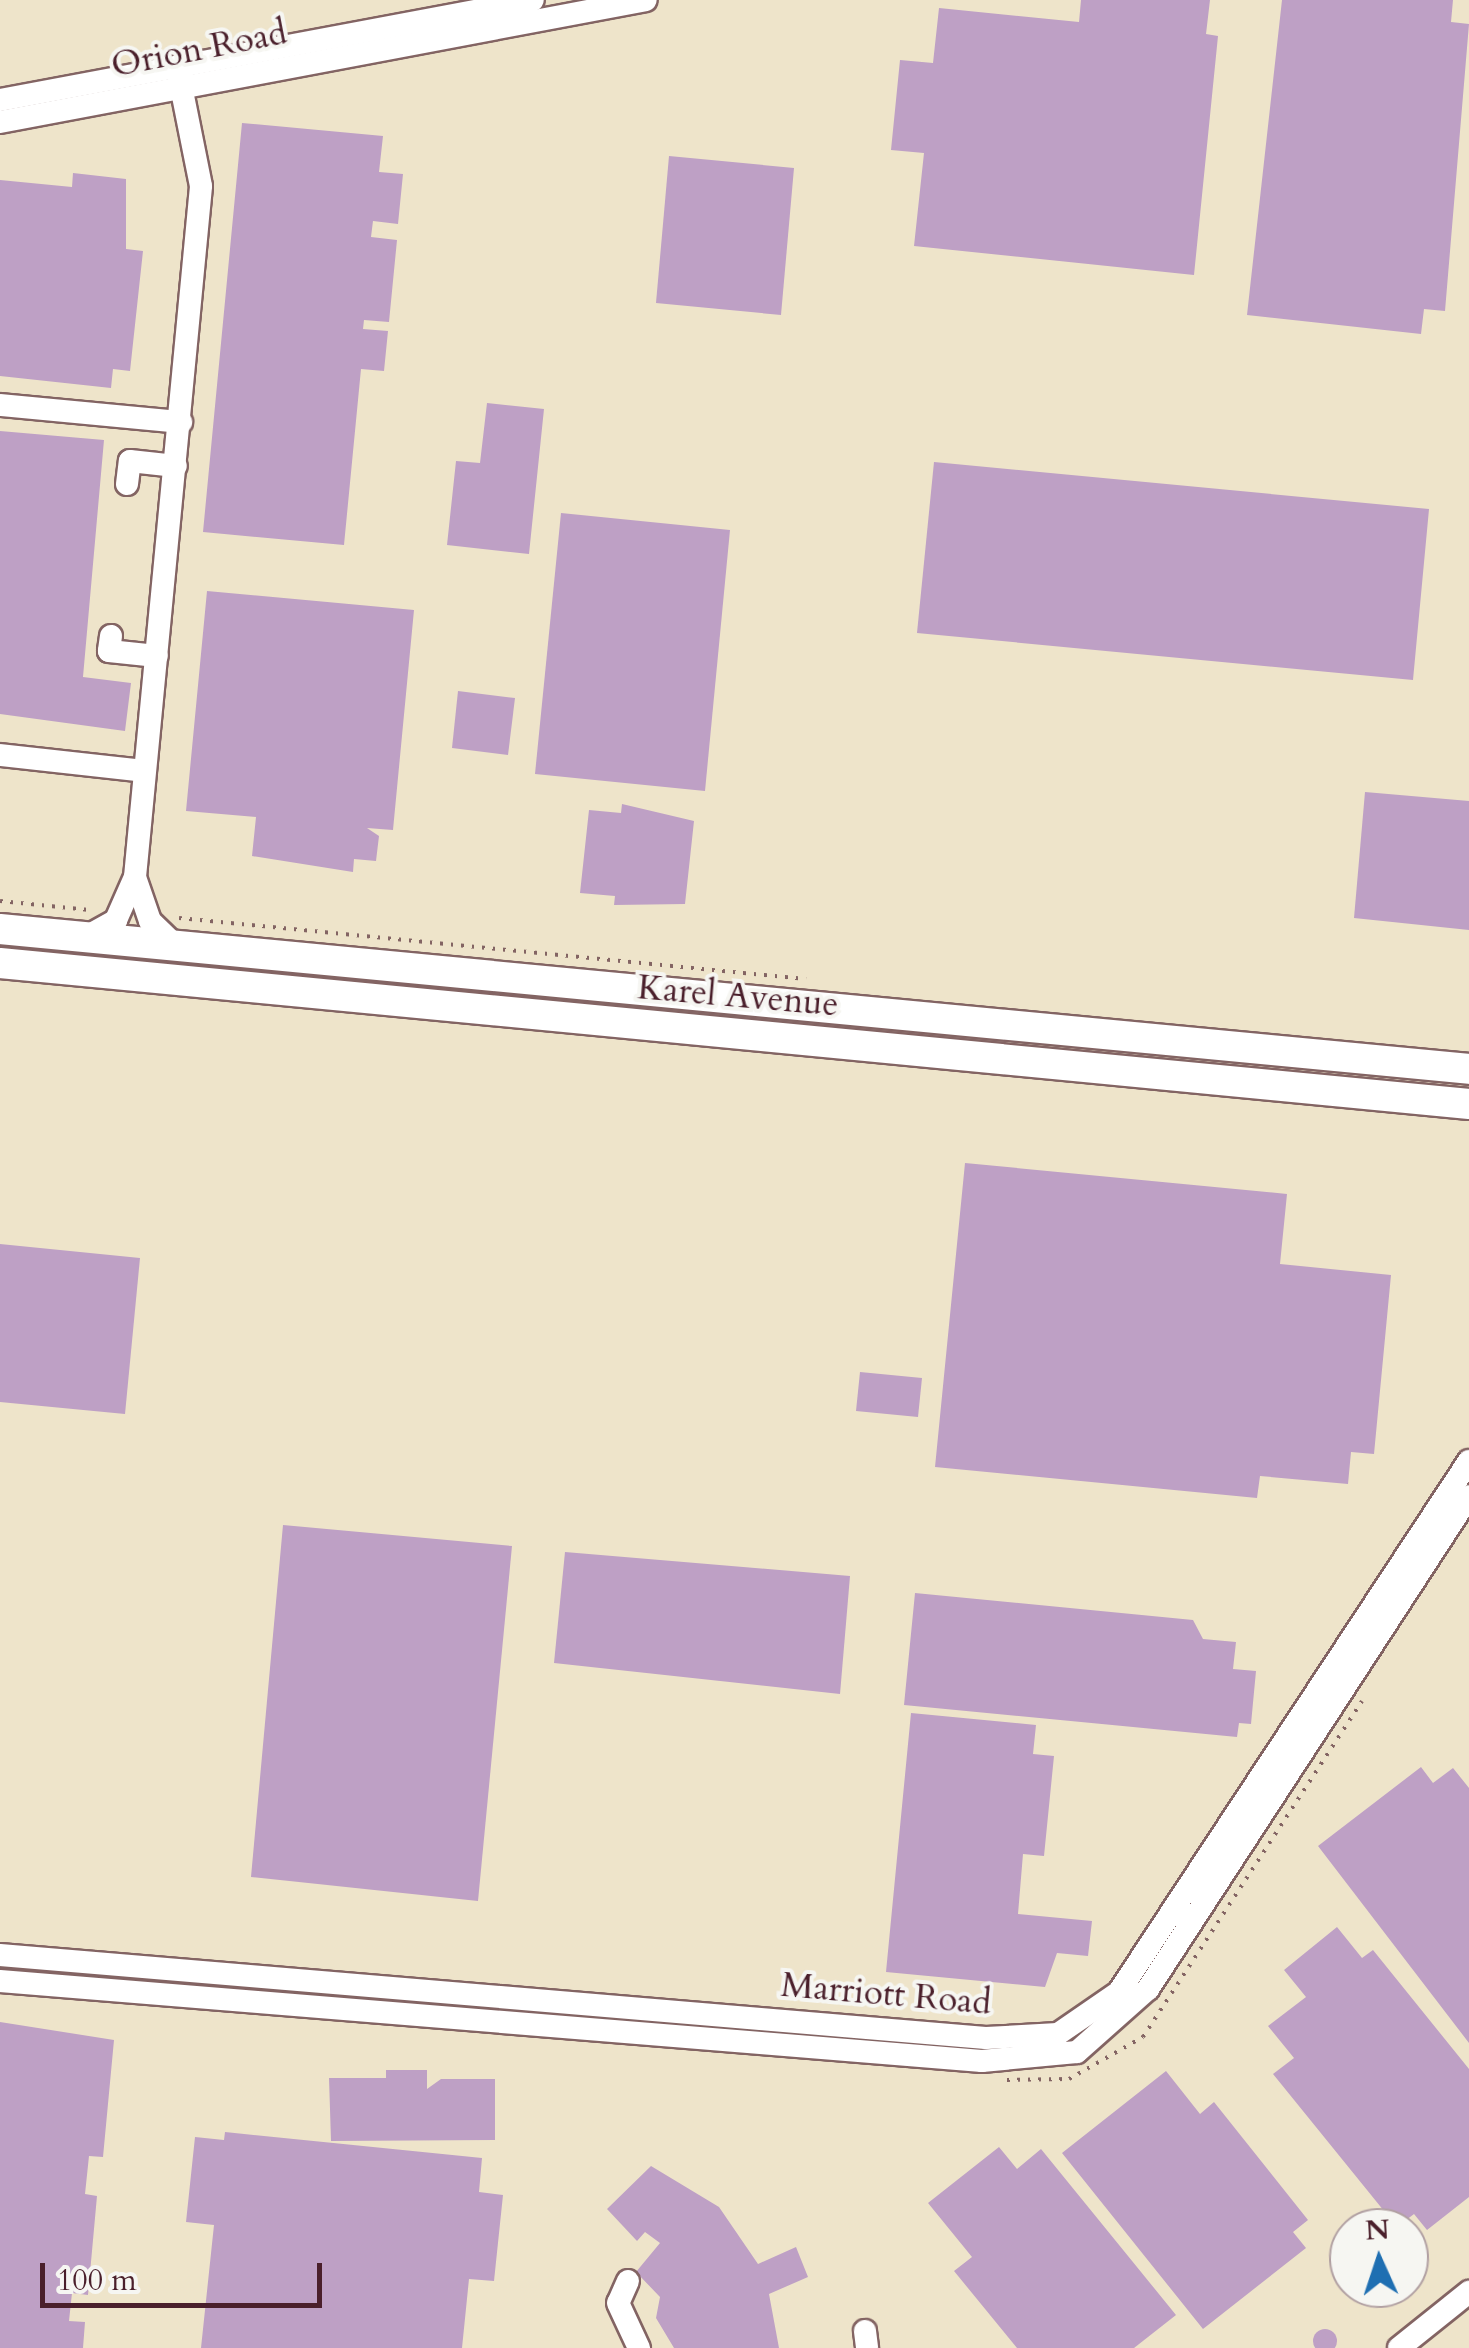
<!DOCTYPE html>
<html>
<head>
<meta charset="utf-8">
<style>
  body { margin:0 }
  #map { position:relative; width:1469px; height:2348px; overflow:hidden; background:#eee4ca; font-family:Cardo,serif }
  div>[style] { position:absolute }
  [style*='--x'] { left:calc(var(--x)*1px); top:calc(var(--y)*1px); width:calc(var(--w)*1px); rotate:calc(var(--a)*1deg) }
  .building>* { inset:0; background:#bea0c5 }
  .round { border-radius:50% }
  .path>* { height:4px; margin-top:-2px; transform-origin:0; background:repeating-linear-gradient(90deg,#836463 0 2.5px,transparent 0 10.5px) }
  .roads { filter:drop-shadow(2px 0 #836463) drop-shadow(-2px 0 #836463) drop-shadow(0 2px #836463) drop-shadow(0 -2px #836463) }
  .minor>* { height:22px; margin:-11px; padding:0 11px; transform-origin:11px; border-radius:11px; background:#fff }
  .major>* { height:30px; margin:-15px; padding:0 15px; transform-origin:15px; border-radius:15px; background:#fff }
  span { translate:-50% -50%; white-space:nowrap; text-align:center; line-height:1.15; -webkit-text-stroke:8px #f6f6f2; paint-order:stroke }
  .street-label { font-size:35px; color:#4a1f2b }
  .north { position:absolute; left:1329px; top:2208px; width:100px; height:100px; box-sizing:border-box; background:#f6f6f2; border:2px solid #b1a0a2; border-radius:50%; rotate:357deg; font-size:28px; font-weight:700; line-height:40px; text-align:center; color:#4a1f2b }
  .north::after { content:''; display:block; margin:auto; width:35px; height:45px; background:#1f6fb2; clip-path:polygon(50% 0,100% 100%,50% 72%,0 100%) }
  .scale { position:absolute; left:40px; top:2263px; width:282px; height:45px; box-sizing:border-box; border:5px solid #4a1f2b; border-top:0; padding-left:12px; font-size:30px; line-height:35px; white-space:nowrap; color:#4a1f2b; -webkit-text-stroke:8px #f6f6f2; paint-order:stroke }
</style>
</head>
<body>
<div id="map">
  <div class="building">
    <i style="clip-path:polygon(1081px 0,1210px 0,1206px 34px,1218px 36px,1194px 275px,914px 246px,924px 153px,891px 150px,900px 60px,933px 63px,939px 8px,1079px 22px)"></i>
    <i style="clip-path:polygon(1282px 0,1453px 0,1451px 22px,1469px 24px,1445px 311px,1424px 309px,1421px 334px,1247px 315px)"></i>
    <i style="clip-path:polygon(242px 123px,383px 136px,379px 172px,403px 174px,398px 224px,373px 221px,371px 237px,397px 240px,389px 322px,364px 320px,363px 329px,388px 331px,384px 371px,361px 369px,344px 545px,203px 532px)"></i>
    <i style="clip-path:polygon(669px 156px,794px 168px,781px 315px,656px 303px)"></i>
    <i style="clip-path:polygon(73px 173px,126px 179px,126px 249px,143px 251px,130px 371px,113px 369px,111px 388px,0 376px,0 180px,72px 187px)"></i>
    <i style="clip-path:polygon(487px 403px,544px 409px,529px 554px,447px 545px,456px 461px,480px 463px)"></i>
    <i style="clip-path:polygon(0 431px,104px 440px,83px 677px,131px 683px,125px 731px,0 714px)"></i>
    <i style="clip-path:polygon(934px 462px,1429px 509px,1413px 680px,917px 633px)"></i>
    <i style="clip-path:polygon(561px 513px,730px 530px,705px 791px,535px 774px)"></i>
    <i style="clip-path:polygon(207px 591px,414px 610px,393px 830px,367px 828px,379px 836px,376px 861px,354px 859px,353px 872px,252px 856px,256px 817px,186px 811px)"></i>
    <i style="clip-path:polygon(458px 691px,515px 698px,508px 755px,452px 748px)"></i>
    <i style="clip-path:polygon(1365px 792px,1469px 801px,1469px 930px,1354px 918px)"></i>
    <i style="clip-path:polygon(622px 804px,694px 821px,685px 904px,614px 905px,615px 896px,580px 893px,589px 810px,621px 813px)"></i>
    <i style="clip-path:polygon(965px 1163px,1287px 1194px,1280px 1264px,1391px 1275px,1374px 1454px,1351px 1452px,1348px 1484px,1260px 1476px,1257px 1498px,935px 1467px)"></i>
    <i style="clip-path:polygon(0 1244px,140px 1258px,125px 1414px,0 1402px)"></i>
    <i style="clip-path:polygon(860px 1372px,922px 1378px,918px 1417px,856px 1411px)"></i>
    <i style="clip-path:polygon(283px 1525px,512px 1546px,478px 1901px,251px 1877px)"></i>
    <i style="clip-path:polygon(565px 1552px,850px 1576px,840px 1694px,554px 1663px)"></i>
    <i style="clip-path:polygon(915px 1593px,1193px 1620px,1203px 1639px,1236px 1642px,1233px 1669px,1256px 1671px,1251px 1724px,1239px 1723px,1237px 1737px,904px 1705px)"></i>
    <i style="clip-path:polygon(911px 1713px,1036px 1725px,1033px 1754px,1054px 1756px,1044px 1856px,1023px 1854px,1018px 1914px,1092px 1921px,1088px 1956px,1057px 1953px,1045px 1987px,886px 1972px)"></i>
    <i style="clip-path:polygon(1421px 1767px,1433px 1783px,1453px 1768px,1469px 1788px,1469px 2043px,1318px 1846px)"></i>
    <i style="clip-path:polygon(1337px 1927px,1362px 1958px,1373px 1950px,1469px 2069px,1469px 2197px,1427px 2230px,1414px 2214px,1397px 2227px,1273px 2074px,1294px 2058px,1268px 2026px,1306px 1997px,1284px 1970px)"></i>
    <i style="clip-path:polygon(0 2022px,114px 2040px,103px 2157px,89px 2156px,85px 2194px,97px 2196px,88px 2295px,72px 2293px,69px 2321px,85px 2322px,83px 2348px,0 2348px)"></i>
    <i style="clip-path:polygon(386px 2070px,427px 2070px,427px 2089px,441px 2079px,495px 2079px,495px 2140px,331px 2141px,329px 2078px,386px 2078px)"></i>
    <i style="clip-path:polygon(1166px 2071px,1200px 2114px,1214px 2102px,1308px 2220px,1293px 2232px,1306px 2248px,1203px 2329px,1062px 2153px)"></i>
    <i style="clip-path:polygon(225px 2132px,482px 2158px,479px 2192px,503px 2195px,494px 2281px,469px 2279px,462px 2348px,201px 2348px,214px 2225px,186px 2222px,195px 2137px,224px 2140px)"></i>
    <i style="clip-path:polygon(999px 2147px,1017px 2169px,1041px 2149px,1176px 2315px,1134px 2348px,1017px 2348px,954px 2271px,972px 2257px,928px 2203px)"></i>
    <i style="clip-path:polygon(651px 2166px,719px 2207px,758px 2264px,796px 2247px,808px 2277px,769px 2294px,779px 2348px,674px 2348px,656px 2318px,660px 2297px,636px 2272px,660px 2243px,645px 2232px,637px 2241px,607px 2209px)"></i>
    <i class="round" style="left:1313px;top:2329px;width:24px;height:24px"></i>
  </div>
  <div class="path">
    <i style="--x:0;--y:901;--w:90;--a:5.7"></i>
    <i style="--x:179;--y:918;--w:630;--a:5.56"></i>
    <i style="--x:1007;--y:2080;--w:62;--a:-0.9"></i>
    <i style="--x:1069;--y:2079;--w:85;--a:-29.6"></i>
    <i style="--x:1143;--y:2037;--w:401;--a:-56.9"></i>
  </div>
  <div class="roads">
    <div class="minor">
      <i style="--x:0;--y:100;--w:542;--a:-10.63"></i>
      <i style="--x:0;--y:122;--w:657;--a:-10.69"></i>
      <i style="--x:0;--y:405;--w:182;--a:5.4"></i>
      <i style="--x:127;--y:484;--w:23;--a:-83"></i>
      <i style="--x:130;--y:461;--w:46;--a:6.2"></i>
      <i style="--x:111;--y:636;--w:15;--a:98"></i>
      <i style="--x:109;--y:651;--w:48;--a:5.9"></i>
      <i style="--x:0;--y:755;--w:145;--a:6.3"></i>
      <i style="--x:136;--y:880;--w:43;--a:71.1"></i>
      <i style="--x:150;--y:921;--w:37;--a:44"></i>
      <i style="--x:84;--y:938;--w:37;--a:-29"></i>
      <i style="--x:116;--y:920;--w:47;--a:-66.2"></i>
      <i style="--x:135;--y:877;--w:694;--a:-84.54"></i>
      <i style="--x:201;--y:186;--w:122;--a:-101.3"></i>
      <i style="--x:0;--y:1955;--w:989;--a:4.81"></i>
      <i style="--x:986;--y:2038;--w:72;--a:-3.2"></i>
      <i style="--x:1058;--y:2034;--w:74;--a:-34.5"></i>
      <i style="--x:1119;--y:1992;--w:636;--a:-56.61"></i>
      <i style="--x:0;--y:1981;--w:985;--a:4.66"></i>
      <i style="--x:982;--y:2061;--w:95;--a:-5.4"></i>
      <i style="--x:1077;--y:2052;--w:95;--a:-41.6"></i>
      <i style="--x:1148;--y:1989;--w:588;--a:-56.93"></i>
      <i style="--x:628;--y:2281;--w:24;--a:114"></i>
      <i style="--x:618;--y:2303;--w:50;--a:65"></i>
      <i style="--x:865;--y:2331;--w:17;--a:83"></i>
      <i style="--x:1399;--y:2348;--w:90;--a:-38.7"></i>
    </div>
    <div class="major">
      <i style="--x:0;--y:929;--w:1476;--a:5.44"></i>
      <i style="--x:0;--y:963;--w:1476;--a:5.48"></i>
    </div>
  </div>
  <div class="street-label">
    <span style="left:199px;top:49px;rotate:-11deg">Orion Road</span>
    <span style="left:738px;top:996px;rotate:5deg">Karel Avenue</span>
    <span style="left:886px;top:1994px;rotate:5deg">Marriott Road</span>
  </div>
  <div class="north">N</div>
  <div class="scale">100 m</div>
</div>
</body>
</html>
